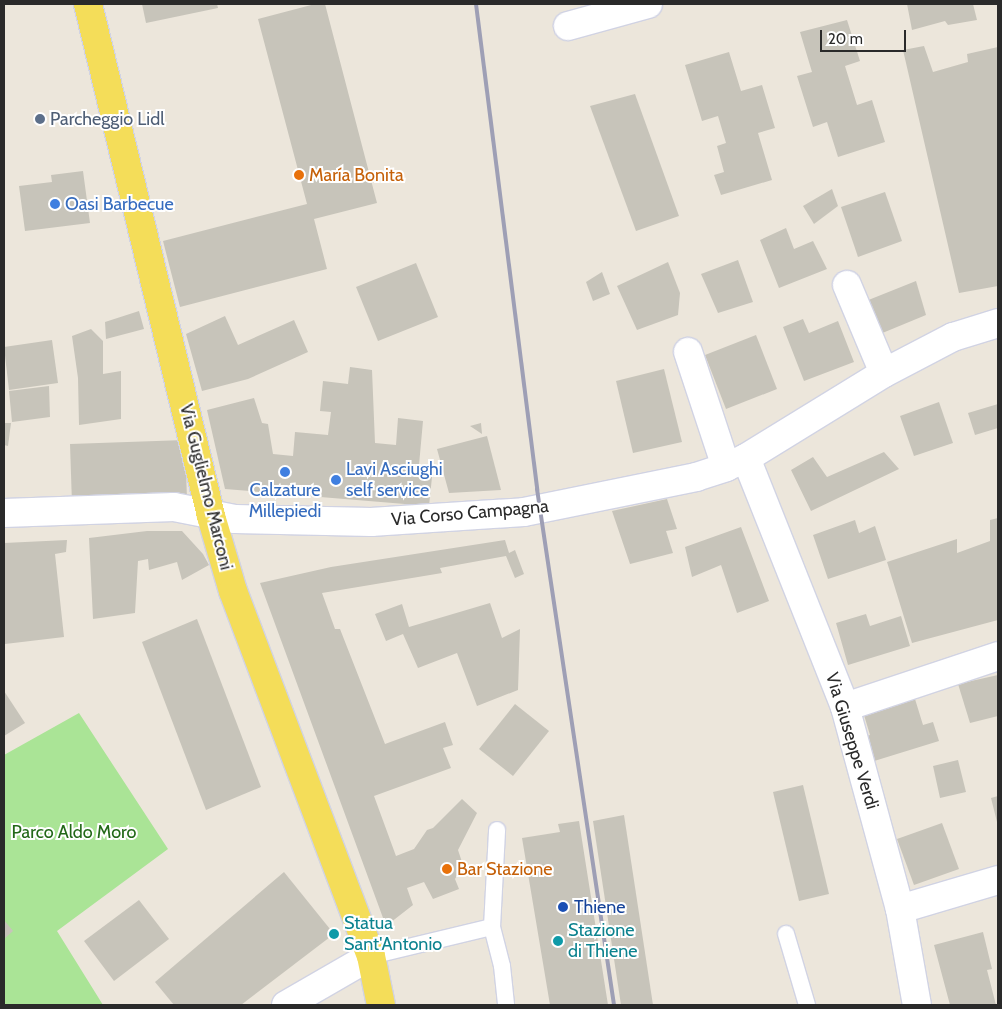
<!DOCTYPE html>
<html>
<head>
<meta charset="utf-8">
<style>
  body { margin:0 }
  #map { position:relative; width:1002px; height:1009px; overflow:hidden; background:#ece6db; font-family:Cabin,sans-serif }
  div>[style] { position:absolute }
  [style*='--x'] { left:calc(var(--x)*1px); top:calc(var(--y)*1px); width:calc(var(--w)*1px); rotate:calc(var(--a)*1deg) }
  .green>* { inset:0; background:#aae496 }
  .building>* { inset:0; background:#c7c4ba }
  .roads { filter:drop-shadow(1px 0 #d1d3e3) drop-shadow(-1px 0 #d1d3e3) drop-shadow(0 1px #d1d3e3) drop-shadow(0 -1px #d1d3e3) }
  .service>* { height:16px; margin:-8px; padding:0 8px; transform-origin:8px; border-radius:8px; background:#fff }
  .minor>* { height:28px; margin:-14px; padding:0 14px; transform-origin:14px; border-radius:14px; background:#fff }
  .primary>* { height:28px; margin:-14px; padding:0 14px; transform-origin:14px; border-radius:14px; background:#f4dd59 }
  .rail>* { height:4px; margin:-2px; padding:0 2px; transform-origin:2px; border-radius:2px; background:#9e9fb5 }
  .dots>* { width:14px; height:14px; translate:-50% -50%; box-sizing:border-box; border:2px solid #fff; border-radius:50% }
  span { translate:-50% -50%; white-space:nowrap; text-align:center; line-height:1.15; -webkit-text-stroke:4px #fff; paint-order:stroke }
  .service-label { font-size:18px; color:#4e5e75 }
  .left { translate:0 -50%; text-align:left }
  .food-label { font-size:18px; color:#c56008 }
  .shop-label { font-size:18px; color:#366cbe }
  .street-label { font-size:18px; color:#2a2a2a }
  .park-label { font-size:18px; color:#226818 }
  .transit-label { font-size:18px; color:#164399 }
  .culture-label { font-size:18px; color:#0d838f }
  .frame { position:absolute; inset:0; border:5px solid #2a2a2a; pointer-events:none }
  .scale { position:absolute; left:820px; top:30px; width:86px; height:22px; box-sizing:border-box; border:2px solid #2a2a2a; border-top:0; padding-left:6px; font-size:15px; line-height:18px; white-space:nowrap; color:#2a2a2a; -webkit-text-stroke:4px #fff; paint-order:stroke }
</style>
</head>
<body>
<div id="map">
  <div class="green">
    <i style="clip-path:polygon(79px 713px,168px 849px,57px 931px,103px 1005px,4px 1005px,4px 755px)"></i>
  </div>
  <div class="building">
    <i style="clip-path:polygon(142px 4px,217px 4px,218px 8px,146px 23px)"></i>
    <i style="clip-path:polygon(315px 4px,325px 4px,377px 203px,314px 219px,327px 269px,180px 307px,163px 241px,307px 204px,258px 19px)"></i>
    <i style="clip-path:polygon(907px 4px,973px 4px,977px 20px,948px 25px,945px 21px,912px 30px)"></i>
    <i style="clip-path:polygon(847px 20px,860px 61px,845px 66px,857px 105px,872px 100px,885px 142px,838px 157px,827px 122px,813px 127px,797px 76px,812px 72px,800px 32px)"></i>
    <i style="clip-path:polygon(924px 46px,933px 72px,968px 62px,967px 54px,998px 47px,998px 286px,959px 293px,903px 50px)"></i>
    <i style="clip-path:polygon(729px 52px,741px 91px,762px 85px,775px 128px,758px 133px,772px 180px,721px 195px,714px 175px,724px 172px,717px 146px,726px 143px,718px 116px,702px 121px,685px 65px)"></i>
    <i style="clip-path:polygon(635px 94px,679px 216px,636px 231px,590px 106px)"></i>
    <i style="clip-path:polygon(83px 171px,90px 223px,25px 231px,19px 186px,52px 182px,51px 175px)"></i>
    <i style="clip-path:polygon(832px 189px,838px 206px,814px 224px,803px 206px)"></i>
    <i style="clip-path:polygon(885px 192px,902px 241px,858px 257px,841px 207px)"></i>
    <i style="clip-path:polygon(786px 228px,794px 249px,813px 241px,827px 269px,779px 288px,760px 240px)"></i>
    <i style="clip-path:polygon(738px 260px,753px 302px,718px 313px,701px 274px)"></i>
    <i style="clip-path:polygon(668px 262px,680px 293px,678px 315px,637px 330px,617px 286px)"></i>
    <i style="clip-path:polygon(416px 263px,438px 317px,378px 341px,356px 287px)"></i>
    <i style="clip-path:polygon(602px 272px,610px 294px,593px 301px,586px 282px)"></i>
    <i style="clip-path:polygon(916px 281px,926px 315px,880px 334px,866px 301px)"></i>
    <i style="clip-path:polygon(139px 311px,144px 329px,106px 339px,105px 322px)"></i>
    <i style="clip-path:polygon(225px 316px,238px 345px,294px 320px,308px 352px,248px 379px,202px 391px,186px 334px)"></i>
    <i style="clip-path:polygon(803px 319px,809px 333px,838px 321px,854px 362px,804px 381px,783px 327px)"></i>
    <i style="clip-path:polygon(91px 329px,103px 341px,103px 374px,121px 371px,121px 419px,79px 425px,78px 378px,72px 336px)"></i>
    <i style="clip-path:polygon(756px 335px,777px 389px,726px 409px,705px 355px)"></i>
    <i style="clip-path:polygon(52px 340px,58px 383px,9px 390px,4px 347px)"></i>
    <i style="clip-path:polygon(350px 367px,372px 370px,375px 443px,396px 445px,398px 418px,423px 421px,418px 476px,432px 477px,429px 506px,225px 489px,207px 410px,254px 398px,262px 423px,268px 424px,273px 454px,293px 456px,295px 432px,328px 435px,331px 412px,320px 411px,323px 381px,348px 384px)"></i>
    <i style="clip-path:polygon(664px 369px,682px 442px,633px 453px,616px 381px)"></i>
    <i style="clip-path:polygon(49px 386px,50px 417px,12px 422px,9px 391px)"></i>
    <i style="clip-path:polygon(939px 402px,953px 443px,914px 456px,900px 416px)"></i>
    <i style="clip-path:polygon(998px 404px,998px 428px,975px 435px,968px 413px)"></i>
    <i style="clip-path:polygon(4px 423px,11px 423px,8px 446px,4px 445px)"></i>
    <i style="clip-path:polygon(481px 423px,482px 434px,470px 426px)"></i>
    <i style="clip-path:polygon(487px 436px,501px 490px,449px 493px,437px 449px)"></i>
    <i style="clip-path:polygon(185px 440px,187px 500px,72px 504px,70px 444px)"></i>
    <i style="clip-path:polygon(884px 452px,899px 469px,811px 511px,791px 470px,813px 457px,827px 477px)"></i>
    <i style="clip-path:polygon(667px 499px,677px 529px,666px 531px,673px 553px,630px 564px,612px 511px)"></i>
    <i style="clip-path:polygon(998px 518px,998px 620px,912px 643px,887px 562px,957px 539px,957px 553px,990px 541px,990px 520px)"></i>
    <i style="clip-path:polygon(855px 520px,859px 533px,875px 526px,886px 560px,828px 579px,813px 535px)"></i>
    <i style="clip-path:polygon(741px 527px,769px 601px,737px 613px,721px 565px,692px 577px,685px 547px)"></i>
    <i style="clip-path:polygon(147px 531px,182px 531px,203px 554px,209px 565px,182px 580px,177px 562px,149px 570px,148px 559px,138px 561px,135px 613px,93px 619px,89px 538px)"></i>
    <i style="clip-path:polygon(67px 540px,66px 552px,55px 554px,64px 637px,5px 644px,4px 543px)"></i>
    <i style="clip-path:polygon(505px 540px,509px 553px,515px 550px,524px 574px,515px 578px,506px 556px,440px 568px,442px 573px,322px 593px,335px 629px,340px 629px,385px 744px,445px 722px,453px 745px,443px 748px,451px 768px,374px 796px,396px 856px,414px 849px,427px 830px,433px 828px,462px 799px,477px 813px,458px 850px,463px 865px,455px 879px,459px 889px,433px 899px,424px 882px,407px 888px,413px 905px,386px 926px,260px 583px,331px 567px)"></i>
    <i style="clip-path:polygon(490px 603px,502px 638px,520px 629px,518px 690px,477px 706px,457px 653px,418px 668px,403px 634px,386px 641px,375px 614px,402px 604px,409px 627px)"></i>
    <i style="clip-path:polygon(866px 614px,870px 626px,901px 616px,910px 646px,848px 665px,836px 623px)"></i>
    <i style="clip-path:polygon(197px 619px,261px 787px,206px 810px,142px 642px)"></i>
    <i style="clip-path:polygon(998px 675px,998px 716px,970px 723px,958px 684px)"></i>
    <i style="clip-path:polygon(4px 691px,25px 723px,4px 736px)"></i>
    <i style="clip-path:polygon(915px 699px,923px 725px,933px 722px,939px 741px,871px 762px,863px 737px,870px 735px,864px 715px)"></i>
    <i style="clip-path:polygon(515px 704px,549px 731px,513px 776px,479px 749px)"></i>
    <i style="clip-path:polygon(958px 760px,966px 792px,940px 798px,933px 766px)"></i>
    <i style="clip-path:polygon(803px 785px,829px 894px,799px 901px,773px 792px)"></i>
    <i style="clip-path:polygon(998px 796px,998px 826px,991px 798px)"></i>
    <i style="clip-path:polygon(624px 815px,653px 1005px,621px 1005px,593px 821px)"></i>
    <i style="clip-path:polygon(579px 821px,608px 1005px,550px 1005px,522px 838px,560px 832px,558px 824px)"></i>
    <i style="clip-path:polygon(942px 823px,959px 869px,914px 885px,897px 839px)"></i>
    <i style="clip-path:polygon(284px 872px,334px 934px,241px 1005px,174px 1005px,155px 982px)"></i>
    <i style="clip-path:polygon(139px 900px,169px 939px,114px 981px,84px 941px)"></i>
    <i style="clip-path:polygon(4px 920px,13px 931px,4px 939px)"></i>
    <i style="clip-path:polygon(983px 932px,992px 969px,987px 970px,996px 1005px,950px 1005px,934px 945px)"></i>
  </div>
  <div class="roads">
    <div class="service">
      <i style="--x:492;--y:927;--w:97;--a:-87"></i>
      <i style="--x:786;--y:934;--w:74;--a:73.5"></i>
      <i style="--x:371;--y:956;--w:124;--a:-13.5"></i>
      <i style="--x:492;--y:927;--w:40;--a:75.6"></i>
      <i style="--x:502;--y:966;--w:39;--a:84"></i>
    </div>
    <div class="minor">
      <i style="--x:568;--y:26;--w:83;--a:-15.4"></i>
      <i style="--x:847;--y:285;--w:95;--a:67.2"></i>
      <i style="--x:688;--y:352;--w:121;--a:71.7"></i>
      <i style="--x:746;--y:458;--w:268;--a:68.3"></i>
      <i style="--x:845;--y:707;--w:209;--a:74.8"></i>
      <i style="--x:900;--y:909;--w:97;--a:80"></i>
      <i style="--x:4;--y:513;--w:170;--a:-2"></i>
      <i style="--x:174;--y:507;--w:62;--a:11.1"></i>
      <i style="--x:235;--y:519;--w:136;--a:1.3"></i>
      <i style="--x:371;--y:522;--w:153;--a:-3.7"></i>
      <i style="--x:524;--y:512;--w:176;--a:-11.5"></i>
      <i style="--x:696;--y:477;--w:32;--a:-18"></i>
      <i style="--x:726;--y:467;--w:22;--a:-24"></i>
      <i style="--x:746;--y:458;--w:162;--a:-31.6"></i>
      <i style="--x:884;--y:373;--w:78;--a:-27.6"></i>
      <i style="--x:953;--y:337;--w:47;--a:-17.3"></i>
      <i style="--x:845;--y:707;--w:161;--a:-18.4"></i>
      <i style="--x:900;--y:909;--w:102;--a:-16.5"></i>
      <i style="--x:286;--y:1005;--w:98;--a:-30"></i>
    </div>
    <div class="primary">
      <i style="--x:88;--y:4;--w:527;--a:76.49"></i>
      <i style="--x:211;--y:516;--w:78;--a:73.7"></i>
      <i style="--x:233;--y:591;--w:390;--a:69.3"></i>
      <i style="--x:371;--y:956;--w:50;--a:78.5"></i>
    </div>
  </div>
  <div class="rail">
    <i style="--x:476;--y:4;--w:489;--a:82.8"></i>
    <i style="--x:537;--y:489;--w:522;--a:81.51"></i>
  </div>
  <div class="dots">
    <i style="left:40px;top:119px;background:#5c6f8a"></i>
    <i style="left:299px;top:175px;background:#e8710a"></i>
    <i style="left:55px;top:204px;background:#3f7fe0"></i>
    <i style="left:285px;top:472px;background:#3f7fe0"></i>
    <i style="left:336px;top:480px;background:#3f7fe0"></i>
    <i style="left:447px;top:869px;background:#e8710a"></i>
    <i style="left:563px;top:907px;background:#1a4fb4"></i>
    <i style="left:334px;top:934px;background:#0f9aa8"></i>
    <i style="left:558px;top:941px;background:#0f9aa8"></i>
  </div>
  <div class="service-label">
    <span class="left" style="left:50px;top:119px">Parcheggio Lidl</span>
  </div>
  <div class="food-label">
    <span class="left" style="left:309px;top:175px">María Bonita</span>
    <span class="left" style="left:457px;top:869px">Bar Stazione</span>
  </div>
  <div class="shop-label">
    <span class="left" style="left:65px;top:204px">Oasi Barbecue</span>
    <span class="left" style="left:346px;top:480px">Lavi Asciughi<br>self service</span>
    <span style="left:285px;top:501px">Calzature<br>Millepiedi</span>
  </div>
  <div class="street-label">
    <span style="left:206px;top:487px;rotate:76deg">Via Guglielmo Marconi</span>
    <span style="left:470px;top:513px;rotate:-5deg">Via Corso Campagna</span>
    <span style="left:852px;top:741px;rotate:73deg">Via Giuseppe Verdi</span>
  </div>
  <div class="park-label">
    <span style="left:74px;top:832px">Parco Aldo Moro</span>
  </div>
  <div class="transit-label">
    <span class="left" style="left:574px;top:907px">Thiene</span>
  </div>
  <div class="culture-label">
    <span class="left" style="left:344px;top:934px">Statua<br>Sant'Antonio</span>
    <span class="left" style="left:568px;top:941px">Stazione<br>di Thiene</span>
  </div>
  <div class="frame"></div>
  <div class="scale">20 m</div>
</div>
</body>
</html>
